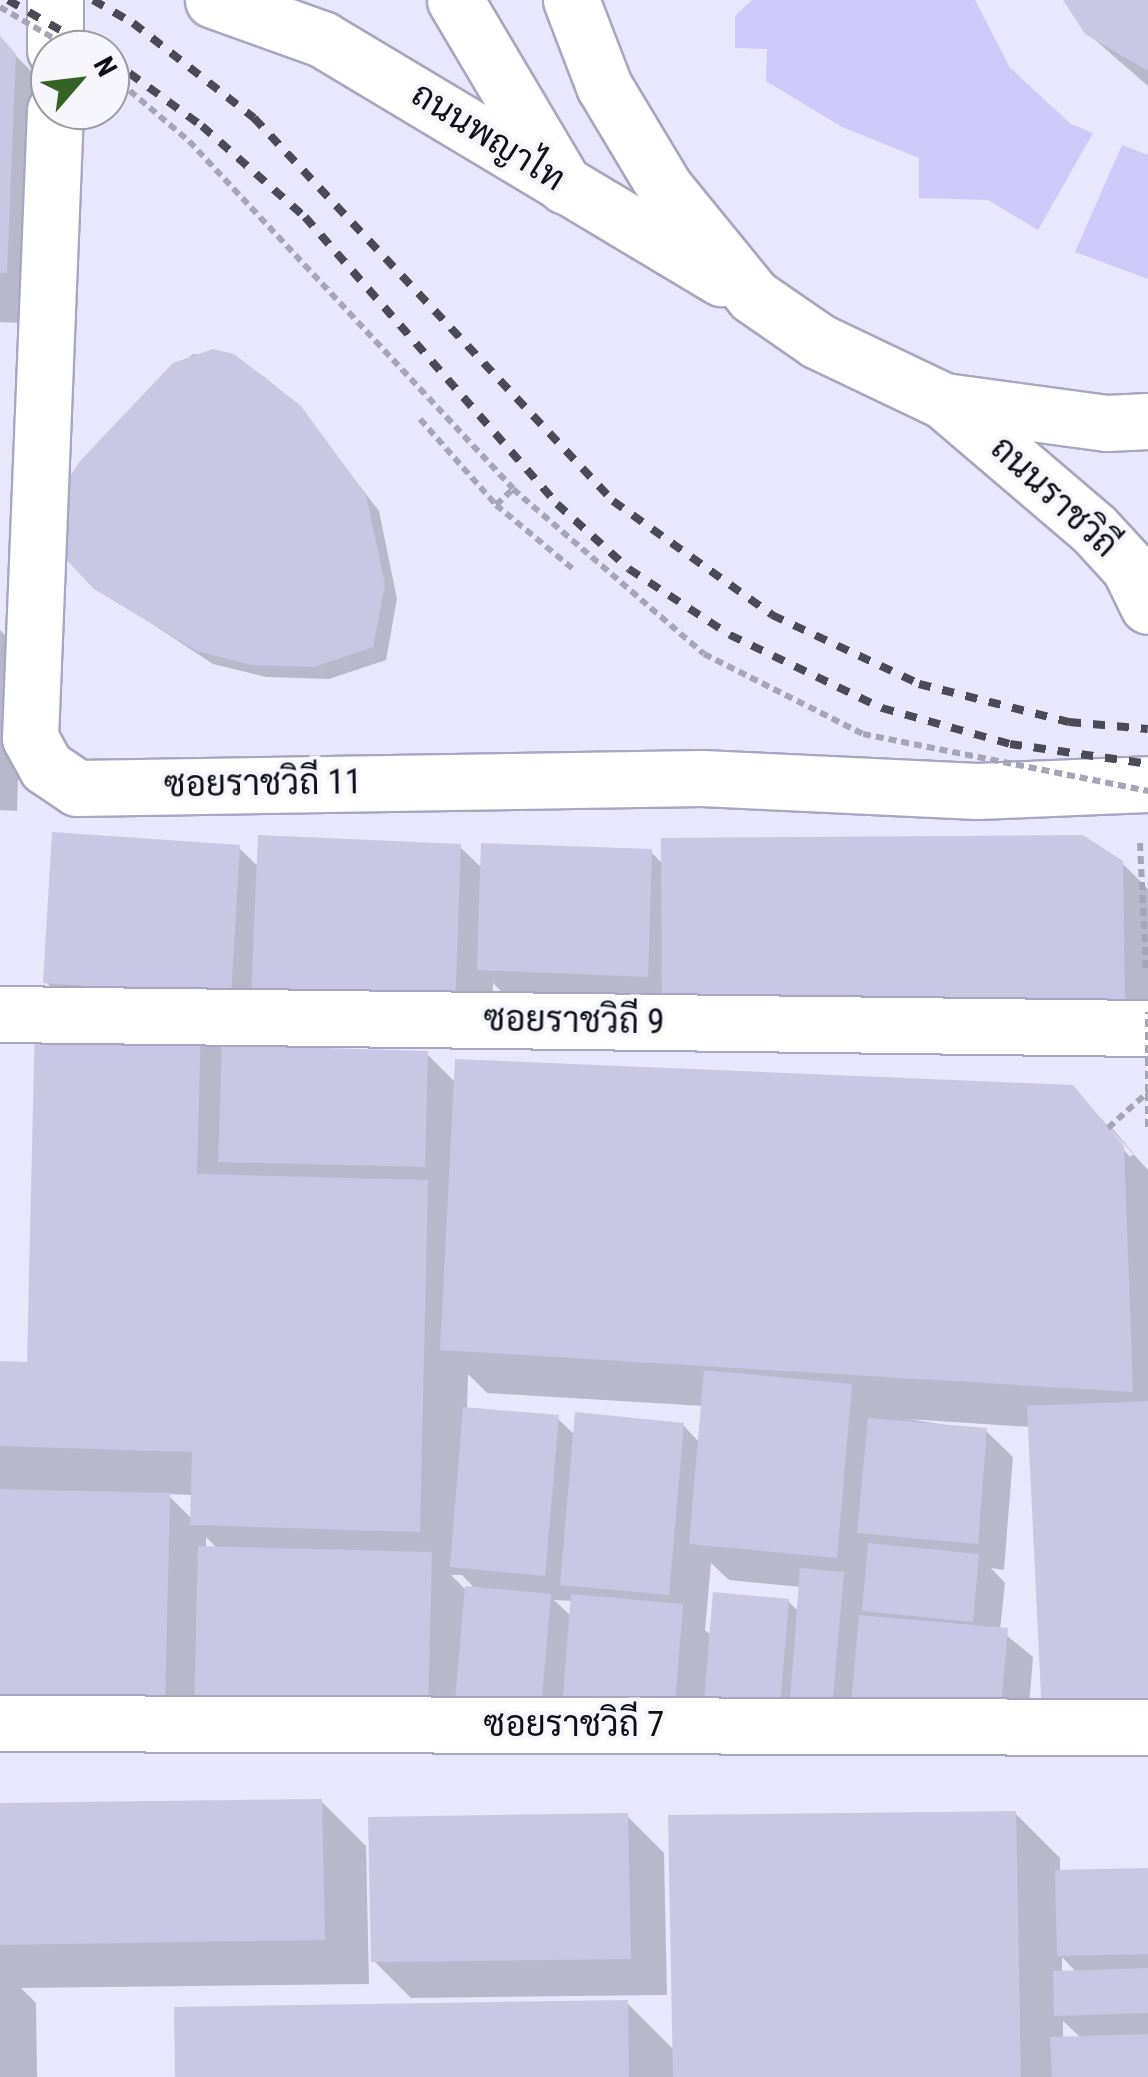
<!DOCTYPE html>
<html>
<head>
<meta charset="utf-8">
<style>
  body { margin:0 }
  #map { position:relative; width:1148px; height:2077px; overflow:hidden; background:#e8e7fd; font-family:"Roboto Condensed",Sarabun,sans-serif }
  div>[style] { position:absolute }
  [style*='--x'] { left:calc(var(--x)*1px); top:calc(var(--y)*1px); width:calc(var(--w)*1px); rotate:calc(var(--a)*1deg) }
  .green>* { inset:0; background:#cdcaf9 }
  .shadow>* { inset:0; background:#0003 }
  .building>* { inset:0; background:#c9c7e3 }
  .path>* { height:6px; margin-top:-3px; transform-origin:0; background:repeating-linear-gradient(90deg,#a5a5b7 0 8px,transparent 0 13px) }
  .roads { filter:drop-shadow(2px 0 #a8a7c1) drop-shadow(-2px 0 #a8a7c1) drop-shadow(0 2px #a8a7c1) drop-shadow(0 -2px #a8a7c1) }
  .minor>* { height:55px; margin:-27.5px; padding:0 27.5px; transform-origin:27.5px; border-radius:27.5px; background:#fff }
  .major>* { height:55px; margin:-27.5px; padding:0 27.5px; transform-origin:27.5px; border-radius:27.5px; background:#fff }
  .rail>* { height:8px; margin-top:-4px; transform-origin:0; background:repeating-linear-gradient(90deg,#4b4b57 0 12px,transparent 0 24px) }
  .path-bridge>* { height:6px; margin-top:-3px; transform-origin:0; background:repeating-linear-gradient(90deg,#a5a5b7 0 8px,transparent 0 13px) }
  span { translate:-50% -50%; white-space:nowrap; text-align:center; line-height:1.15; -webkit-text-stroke:8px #f6f6fc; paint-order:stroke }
  .street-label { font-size:35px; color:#0f0f18 }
  .north { position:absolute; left:30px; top:30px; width:100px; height:100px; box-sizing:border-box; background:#f6f6fc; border:2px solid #9a9aa1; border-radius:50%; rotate:62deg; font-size:28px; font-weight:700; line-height:40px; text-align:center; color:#0f0f18 }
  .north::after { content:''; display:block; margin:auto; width:35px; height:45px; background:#346323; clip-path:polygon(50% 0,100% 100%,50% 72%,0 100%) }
</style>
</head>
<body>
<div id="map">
  <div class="green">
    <i style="clip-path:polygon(752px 0,975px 0,1010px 68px,1071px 124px,1093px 133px,1038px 230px,988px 200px,919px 198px,919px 158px,842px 127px,766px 81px,767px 49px,735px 48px,735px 16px)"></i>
    <i style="clip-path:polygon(1122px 145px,1148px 155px,1148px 279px,1075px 252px)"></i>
  </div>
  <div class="shadow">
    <i style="clip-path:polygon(1066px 0,1148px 0,1148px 86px,1087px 33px)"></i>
    <i style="clip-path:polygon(0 40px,50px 90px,59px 325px,0 322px)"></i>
    <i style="clip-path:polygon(193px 354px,233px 357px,266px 378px,300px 408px,379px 511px,397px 599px,386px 660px,329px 679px,266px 677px,213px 664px,96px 587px,160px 380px)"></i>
    <i style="clip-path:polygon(0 630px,22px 652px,17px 811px,0 810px)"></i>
    <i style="clip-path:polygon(evenodd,460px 847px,483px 869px,651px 852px,663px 864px,1122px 863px,1148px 889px,1148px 1048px,710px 1051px,671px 1012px,516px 1006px,493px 983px,491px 1043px,201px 1027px,221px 1047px,427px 1054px,456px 1083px,1072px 1087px,1148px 1170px,1148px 1749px,1030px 1427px,907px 1419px,986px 1431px,1013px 1457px,1004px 1570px,991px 1568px,1005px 1583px,1000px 1630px,1033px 1657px,1026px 1744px,465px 1719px,464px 1753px,0 1739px,0 1364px,29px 1364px,87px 1023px,46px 982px,239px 848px,259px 867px,460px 847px,1105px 1128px,1112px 1128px,1134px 1154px,1130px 1157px,1105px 1128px,460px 847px,468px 1374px,487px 1393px,704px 1406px,700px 1443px,683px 1425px,576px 1436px,557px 1418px,467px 1410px,468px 1374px,460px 847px,167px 1494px,194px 1495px,193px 1520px,167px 1494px,460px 847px,206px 1537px,218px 1549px,206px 1548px,206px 1537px,460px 847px,711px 1563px,729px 1580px,801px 1587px,799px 1612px,788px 1601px,712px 1636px,705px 1630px,711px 1563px,460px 847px,451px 1575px,462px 1575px,476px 1590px,465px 1589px,451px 1575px,460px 847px,554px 1600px,573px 1601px,572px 1617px,554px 1600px)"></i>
    <i style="clip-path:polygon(321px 1801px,366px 1846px,369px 1984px,21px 1988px,36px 2003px,37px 2077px,0 2077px,0 1806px)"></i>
    <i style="clip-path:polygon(evenodd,1015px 1813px,1060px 1858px,1060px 1872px,1148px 1870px,1148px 2077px,177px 2077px,627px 2003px,675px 2051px,1015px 1813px,1062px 1957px,1077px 1973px,1062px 1973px,1062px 1957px,1015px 1813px,1063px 2021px,1081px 2038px,1063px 2039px,1063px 2021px)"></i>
    <i style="clip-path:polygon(627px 1816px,664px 1853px,667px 1995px,411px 1998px,374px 1961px)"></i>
  </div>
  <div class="building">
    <i style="clip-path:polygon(1063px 0,1148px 0,1148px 71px,1085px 34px)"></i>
    <i style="clip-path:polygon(0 36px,16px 54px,7px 273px,0 273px)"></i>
    <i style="clip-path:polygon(213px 349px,234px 354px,301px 406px,366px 495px,385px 584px,373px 647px,314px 667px,251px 665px,197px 651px,94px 589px,59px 552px,62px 488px,80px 461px,173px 363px)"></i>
    <i style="clip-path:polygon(52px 832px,240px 845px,231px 996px,43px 983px)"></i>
    <i style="clip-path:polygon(258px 835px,461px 844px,455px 1007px,251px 997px)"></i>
    <i style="clip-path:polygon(1083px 835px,1123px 861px,1125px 1004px,662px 1007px,661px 838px)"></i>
    <i style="clip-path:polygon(481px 843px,652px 849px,648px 977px,477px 970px)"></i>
    <i style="clip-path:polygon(35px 1019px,201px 1024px,197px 1174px,428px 1180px,420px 1532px,190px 1525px,192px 1452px,0 1446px,0 1361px,27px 1362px)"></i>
    <i style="clip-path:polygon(222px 1045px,428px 1051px,425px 1167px,218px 1162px)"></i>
    <i style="clip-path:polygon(455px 1059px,1073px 1085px,1124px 1146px,1133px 1392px,440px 1350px)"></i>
    <i style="clip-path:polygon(704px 1370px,852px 1384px,837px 1558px,689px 1544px)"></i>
    <i style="clip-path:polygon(1148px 1401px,1148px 1712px,1042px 1716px,1027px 1406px)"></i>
    <i style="clip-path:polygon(463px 1407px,559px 1415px,545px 1576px,450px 1567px)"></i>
    <i style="clip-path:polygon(575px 1412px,684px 1423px,669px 1595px,560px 1585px)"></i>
    <i style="clip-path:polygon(868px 1418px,987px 1428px,978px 1544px,857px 1533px)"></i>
    <i style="clip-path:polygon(0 1489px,170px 1493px,165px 1708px,0 1704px)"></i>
    <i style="clip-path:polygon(868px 1543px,979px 1554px,973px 1622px,862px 1611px)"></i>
    <i style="clip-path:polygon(198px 1546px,432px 1552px,428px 1717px,194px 1711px)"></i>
    <i style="clip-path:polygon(800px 1568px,844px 1572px,831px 1719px,789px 1714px)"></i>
    <i style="clip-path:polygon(465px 1586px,551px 1594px,540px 1720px,454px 1712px)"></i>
    <i style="clip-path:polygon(713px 1592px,789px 1599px,779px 1720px,703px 1714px)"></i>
    <i style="clip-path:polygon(571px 1594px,683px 1604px,674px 1718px,562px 1708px)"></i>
    <i style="clip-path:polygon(859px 1615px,1008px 1628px,1000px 1718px,851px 1705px)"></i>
    <i style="clip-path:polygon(322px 1799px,325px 1940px,0 1945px,0 1803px)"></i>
    <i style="clip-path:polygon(1016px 1811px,1021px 2077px,673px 2077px,668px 1815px)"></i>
    <i style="clip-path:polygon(628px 1813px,631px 1959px,371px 1962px,368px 1817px)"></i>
    <i style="clip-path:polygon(1148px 1868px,1148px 1954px,1057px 1956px,1055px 1870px)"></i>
    <i style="clip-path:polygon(1148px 1968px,1148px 2013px,1054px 2016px,1053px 1971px)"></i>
    <i style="clip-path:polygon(628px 2000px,629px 2077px,175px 2077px,174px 2007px)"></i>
    <i style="clip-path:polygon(1148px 2034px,1148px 2077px,1052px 2077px,1050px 2037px)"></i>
  </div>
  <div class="path">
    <i style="--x:420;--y:419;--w:115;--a:48.5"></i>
    <i style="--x:496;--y:505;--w:99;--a:39.7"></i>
    <i style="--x:496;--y:505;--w:23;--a:-43"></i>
    <i style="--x:1140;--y:843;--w:127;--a:87.3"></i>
    <i style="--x:1148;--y:1093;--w:38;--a:90"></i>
    <i style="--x:1108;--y:1128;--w:54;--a:-42"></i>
  </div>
  <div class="roads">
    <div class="minor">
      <i style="--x:55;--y:0;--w:50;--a:90"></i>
      <i style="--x:455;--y:0;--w:216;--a:59.4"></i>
      <i style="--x:55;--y:110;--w:628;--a:92.28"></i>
      <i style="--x:30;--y:738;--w:33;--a:61"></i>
      <i style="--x:46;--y:767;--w:37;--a:34"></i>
      <i style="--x:77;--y:788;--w:625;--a:-0.92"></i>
      <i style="--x:702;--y:778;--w:275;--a:2.7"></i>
      <i style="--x:977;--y:791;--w:171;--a:-2.3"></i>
      <i style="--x:0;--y:1014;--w:1148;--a:0.7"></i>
      <i style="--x:0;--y:1723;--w:1148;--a:0.2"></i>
    </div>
    <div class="major">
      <i style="--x:213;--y:0;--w:116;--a:19.7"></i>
      <i style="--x:322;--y:39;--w:466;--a:30.9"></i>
      <i style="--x:571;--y:0;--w:92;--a:69"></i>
      <i style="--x:604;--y:86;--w:119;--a:59.1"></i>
      <i style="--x:665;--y:188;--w:139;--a:50.8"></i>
      <i style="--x:753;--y:296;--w:79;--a:34.7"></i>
      <i style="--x:818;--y:341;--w:140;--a:25.5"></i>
      <i style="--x:944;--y:401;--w:164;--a:7.7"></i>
      <i style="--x:1107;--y:423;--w:41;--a:-2.8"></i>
      <i style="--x:944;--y:401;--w:197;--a:40.5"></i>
      <i style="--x:1094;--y:529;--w:52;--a:47.4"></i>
      <i style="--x:1129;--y:567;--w:43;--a:64"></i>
    </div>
  </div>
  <div class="rail">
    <i style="--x:8;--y:0;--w:100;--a:29.9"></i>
    <i style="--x:93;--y:0;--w:46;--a:29.9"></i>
    <i style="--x:133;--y:23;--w:154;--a:38.1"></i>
    <i style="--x:254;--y:118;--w:525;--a:46.85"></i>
    <i style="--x:613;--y:501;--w:196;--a:35.6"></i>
    <i style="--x:772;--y:615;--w:162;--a:25.1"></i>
    <i style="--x:919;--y:684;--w:155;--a:14.2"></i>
    <i style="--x:1069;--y:722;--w:79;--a:5.1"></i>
    <i style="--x:110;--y:59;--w:114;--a:36.1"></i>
    <i style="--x:202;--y:126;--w:137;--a:41.5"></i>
    <i style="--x:305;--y:217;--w:382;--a:48.7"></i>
    <i style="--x:557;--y:504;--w:97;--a:42.1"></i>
    <i style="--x:629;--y:569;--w:121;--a:33.2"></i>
    <i style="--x:730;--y:635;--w:169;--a:25.7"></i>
    <i style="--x:882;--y:708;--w:133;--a:15.7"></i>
    <i style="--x:1010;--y:744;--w:139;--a:8.2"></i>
  </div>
  <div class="path-bridge">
    <i style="--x:0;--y:7;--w:86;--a:30.2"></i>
    <i style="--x:110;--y:74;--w:104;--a:40.3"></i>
    <i style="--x:189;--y:141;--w:475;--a:47"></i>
    <i style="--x:513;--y:489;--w:252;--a:40.8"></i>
    <i style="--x:704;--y:654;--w:178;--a:26.7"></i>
    <i style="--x:863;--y:734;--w:291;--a:11.3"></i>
    <i style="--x:1148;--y:1092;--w:80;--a:-90"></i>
  </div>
  <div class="street-label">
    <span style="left:488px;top:137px;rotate:32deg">ถนนพญาไท</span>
    <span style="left:1054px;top:497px;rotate:43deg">ถนนราชวิถี</span>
    <span style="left:263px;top:784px;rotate:-1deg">ซอยราชวิถี 11</span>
    <span style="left:574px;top:1021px;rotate:1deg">ซอยราชวิถี 9</span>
    <span style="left:574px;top:1725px">ซอยราชวิถี 7</span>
  </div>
  <div class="north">N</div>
</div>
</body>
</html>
